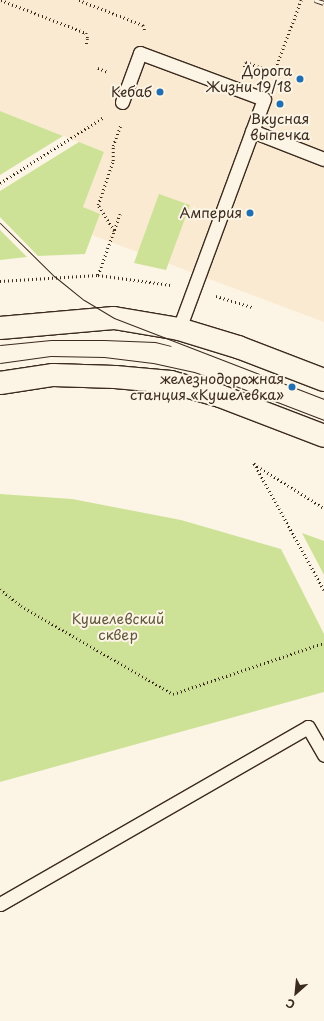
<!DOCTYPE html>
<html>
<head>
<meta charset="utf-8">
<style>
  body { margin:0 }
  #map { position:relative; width:324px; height:1021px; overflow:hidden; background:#fcf5e5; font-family:"Playpen Sans",sans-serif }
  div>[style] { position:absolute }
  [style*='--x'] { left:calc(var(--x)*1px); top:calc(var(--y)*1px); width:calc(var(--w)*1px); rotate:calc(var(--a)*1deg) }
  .built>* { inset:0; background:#faead2 }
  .green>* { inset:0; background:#cde296 }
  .path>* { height:2.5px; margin-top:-1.25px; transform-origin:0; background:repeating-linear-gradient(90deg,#3b2a1e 0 1px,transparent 0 4px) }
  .roads { filter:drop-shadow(1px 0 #3b2a1e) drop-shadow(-1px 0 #3b2a1e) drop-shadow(0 1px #3b2a1e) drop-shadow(0 -1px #3b2a1e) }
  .service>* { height:13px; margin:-6.5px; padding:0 6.5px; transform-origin:6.5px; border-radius:6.5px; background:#fcf5e5 }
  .secondary>* { height:22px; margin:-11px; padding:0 11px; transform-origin:11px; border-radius:11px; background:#fcf5e5 }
  .tram>* { height:1px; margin:-0.5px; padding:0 0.5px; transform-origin:0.5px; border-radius:0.5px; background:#3b2a1e }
  .rail>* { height:4.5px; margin-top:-2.25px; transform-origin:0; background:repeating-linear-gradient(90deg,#fcf5e5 0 9px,#3b2a1e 0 18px); box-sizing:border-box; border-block:1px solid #3b2a1e }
  .dots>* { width:11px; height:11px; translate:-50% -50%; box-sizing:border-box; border:2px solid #fcf5e5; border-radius:50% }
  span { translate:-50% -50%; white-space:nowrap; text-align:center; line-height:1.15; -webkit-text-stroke:4px #fcf5e5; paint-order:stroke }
  .poi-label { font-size:14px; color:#3b2a1e }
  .right { translate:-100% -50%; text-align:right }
  .park-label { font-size:14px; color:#60583c }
  .north { position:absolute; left:276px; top:973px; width:40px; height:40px; -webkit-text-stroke:3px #fcf5e5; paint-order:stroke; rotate:207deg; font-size:11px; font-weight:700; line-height:16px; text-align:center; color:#3b2a1e }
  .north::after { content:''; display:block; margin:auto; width:14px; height:18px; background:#3b2a1e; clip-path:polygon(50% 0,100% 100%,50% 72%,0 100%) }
</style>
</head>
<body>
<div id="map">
  <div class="built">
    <i style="clip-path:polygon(0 0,324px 0,324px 322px,92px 235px,100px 214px,83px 207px,104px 152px,0 111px)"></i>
  </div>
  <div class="green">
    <i style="clip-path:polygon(0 111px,63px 136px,0 175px)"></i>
    <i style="clip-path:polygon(79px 142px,104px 152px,83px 207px,100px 214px,92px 235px,85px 254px,38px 256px,0 217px,0 191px)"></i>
    <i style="clip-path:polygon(159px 194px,190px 205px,166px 270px,134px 263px)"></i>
    <i style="clip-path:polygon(0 230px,27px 257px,0 260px)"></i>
    <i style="clip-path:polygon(0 494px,72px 499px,181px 520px,281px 549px,324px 634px,324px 692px,0 782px)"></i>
    <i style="clip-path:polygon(302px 533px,324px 541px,324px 575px)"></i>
  </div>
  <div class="path">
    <i style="--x:1;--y:0;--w:91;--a:21.2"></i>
    <i style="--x:86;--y:33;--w:6;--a:72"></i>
    <i style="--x:88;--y:39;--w:7;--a:106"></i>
    <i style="--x:79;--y:0;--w:69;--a:21.3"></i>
    <i style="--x:143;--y:25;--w:6;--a:72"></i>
    <i style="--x:244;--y:67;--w:5;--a:-68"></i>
    <i style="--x:246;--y:62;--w:30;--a:20"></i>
    <i style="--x:274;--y:72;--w:77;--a:-69.4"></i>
    <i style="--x:98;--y:68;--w:11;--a:22"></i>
    <i style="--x:0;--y:183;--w:123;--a:-32.4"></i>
    <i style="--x:114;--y:231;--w:31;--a:-122"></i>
    <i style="--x:98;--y:205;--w:46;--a:-71.2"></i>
    <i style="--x:113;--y:161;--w:15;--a:-90"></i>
    <i style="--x:113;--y:146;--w:23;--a:-70"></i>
    <i style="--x:98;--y:275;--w:65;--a:-70.2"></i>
    <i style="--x:0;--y:281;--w:98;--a:-3.5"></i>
    <i style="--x:98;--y:275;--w:74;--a:7.8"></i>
    <i style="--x:216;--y:296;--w:38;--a:17"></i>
    <i style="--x:254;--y:463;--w:145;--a:61.1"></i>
    <i style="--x:254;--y:464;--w:83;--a:32.2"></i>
    <i style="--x:0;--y:589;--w:27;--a:39"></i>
    <i style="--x:21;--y:606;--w:176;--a:30.1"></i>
    <i style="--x:173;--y:694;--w:159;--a:-18.7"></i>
  </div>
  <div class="roads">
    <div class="service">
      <i style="--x:122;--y:102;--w:52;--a:-69.8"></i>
      <i style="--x:140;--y:53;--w:132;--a:20.4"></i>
      <i style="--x:264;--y:99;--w:245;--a:110.3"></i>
      <i style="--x:252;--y:131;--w:77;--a:21.3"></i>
      <i style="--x:0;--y:904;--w:355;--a:-29.9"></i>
      <i style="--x:308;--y:727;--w:32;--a:60"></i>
    </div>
    <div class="secondary">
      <i style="--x:0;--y:328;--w:114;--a:-5"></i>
      <i style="--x:114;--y:318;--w:66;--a:9.6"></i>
      <i style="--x:179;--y:329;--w:62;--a:17"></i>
      <i style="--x:238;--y:347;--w:92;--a:21"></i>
      <i style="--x:0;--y:383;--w:54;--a:-8.6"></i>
      <i style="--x:53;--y:375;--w:62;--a:1.8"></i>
      <i style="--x:115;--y:377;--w:56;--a:5.1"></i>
      <i style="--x:171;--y:382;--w:51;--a:15.9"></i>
      <i style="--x:220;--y:396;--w:111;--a:21"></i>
    </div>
  </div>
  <div class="tram">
    <i style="--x:0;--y:223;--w:76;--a:44.5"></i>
    <i style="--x:54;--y:276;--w:38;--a:39"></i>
    <i style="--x:84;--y:300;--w:35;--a:31"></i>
    <i style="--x:114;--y:318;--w:225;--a:21.1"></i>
    <i style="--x:0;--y:345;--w:51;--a:-5.6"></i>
    <i style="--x:51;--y:340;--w:53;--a:0"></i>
    <i style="--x:104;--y:340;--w:51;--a:2.2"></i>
    <i style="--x:155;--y:342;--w:16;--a:14"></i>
    <i style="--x:0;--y:363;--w:51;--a:-7.8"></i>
    <i style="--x:51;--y:356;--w:53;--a:1.1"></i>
    <i style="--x:104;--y:357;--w:49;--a:7"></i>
    <i style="--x:153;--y:363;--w:42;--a:12.4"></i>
    <i style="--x:194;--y:372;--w:33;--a:18"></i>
    <i style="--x:225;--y:382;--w:106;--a:21"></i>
  </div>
  <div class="rail">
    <i style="--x:315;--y:0;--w:9;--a:18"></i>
  </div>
  <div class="dots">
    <i style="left:300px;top:79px;background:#1f6fb2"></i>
    <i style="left:160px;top:92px;background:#1f6fb2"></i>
    <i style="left:280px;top:104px;background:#1f6fb2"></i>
    <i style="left:250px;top:213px;background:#1f6fb2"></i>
    <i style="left:292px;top:387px;background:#1f6fb2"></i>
  </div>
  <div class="poi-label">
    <span class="right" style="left:292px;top:79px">Дорога<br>Жизни 19/18</span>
    <span class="right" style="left:152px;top:92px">Кебаб</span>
    <span style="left:280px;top:127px">Вкусная<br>выпечка</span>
    <span class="right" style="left:242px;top:213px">Амперия</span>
    <span class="right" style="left:284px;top:387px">железнодорожная<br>станция «Кушелевка»</span>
  </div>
  <div class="park-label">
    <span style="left:118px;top:627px">Кушелевский<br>сквер</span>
  </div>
  <div class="north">С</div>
</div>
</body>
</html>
